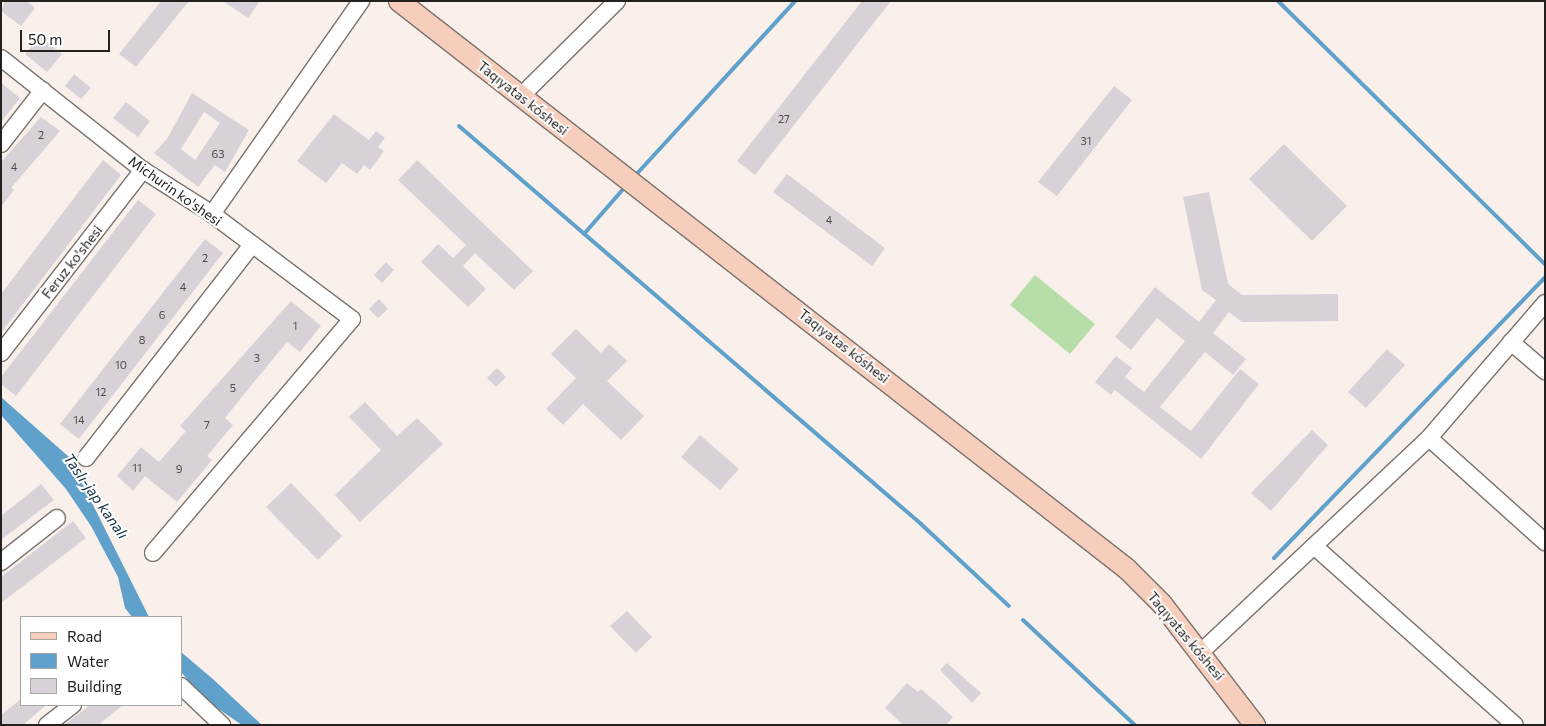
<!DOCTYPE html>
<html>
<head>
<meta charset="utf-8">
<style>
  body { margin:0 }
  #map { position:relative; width:1546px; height:726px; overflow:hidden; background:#faf0eb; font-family:Commissioner,sans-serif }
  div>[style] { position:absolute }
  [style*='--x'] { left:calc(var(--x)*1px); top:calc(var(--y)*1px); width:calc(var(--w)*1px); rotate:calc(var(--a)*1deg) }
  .green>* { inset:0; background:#b7dea9 }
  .water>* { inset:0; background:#5fa1cb }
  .stream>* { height:4px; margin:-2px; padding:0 2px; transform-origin:2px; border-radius:2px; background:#5fa1cb }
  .building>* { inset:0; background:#d8d1d8 }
  .roads { filter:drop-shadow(1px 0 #7b736e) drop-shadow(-1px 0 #7b736e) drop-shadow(0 1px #7b736e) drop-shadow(0 -1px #7b736e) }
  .minor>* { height:16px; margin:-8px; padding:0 8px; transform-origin:8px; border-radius:8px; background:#fff }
  .major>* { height:20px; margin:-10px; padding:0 10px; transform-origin:10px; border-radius:10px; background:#f7cdbb }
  span { translate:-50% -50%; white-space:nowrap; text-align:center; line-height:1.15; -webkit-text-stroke:4px #fff; paint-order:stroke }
  .number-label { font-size:11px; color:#514c4c }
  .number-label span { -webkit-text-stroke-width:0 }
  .street-label { font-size:14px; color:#24201e }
  .water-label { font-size:15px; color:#133143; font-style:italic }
  .frame { position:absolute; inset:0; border:2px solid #24201e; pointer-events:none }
  .legend { position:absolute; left:20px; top:616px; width:162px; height:90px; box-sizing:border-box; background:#fff; border:1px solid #a7a6a5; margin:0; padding:6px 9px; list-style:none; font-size:15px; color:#24201e }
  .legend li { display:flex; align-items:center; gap:10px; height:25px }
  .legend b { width:25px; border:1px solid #a7a6a5 }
  .scale { position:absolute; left:20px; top:30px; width:90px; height:22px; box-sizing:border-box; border:2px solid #24201e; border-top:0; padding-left:6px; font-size:15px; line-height:18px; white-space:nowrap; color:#24201e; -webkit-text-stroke:4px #fff; paint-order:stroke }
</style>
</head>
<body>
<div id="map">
  <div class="green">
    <i style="clip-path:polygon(1035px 275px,1095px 324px,1070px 354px,1010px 305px)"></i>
  </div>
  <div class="water">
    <i style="clip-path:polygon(1px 397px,69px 457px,149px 617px,132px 617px,125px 608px,118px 577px,91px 526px,66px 489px,1px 415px)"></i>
    <i style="clip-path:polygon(181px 652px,214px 680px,262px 725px,242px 725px,204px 699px,181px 672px)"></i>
  </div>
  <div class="stream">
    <i style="--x:1278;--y:1;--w:375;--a:44.6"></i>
    <i style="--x:459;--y:126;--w:610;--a:40.74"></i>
    <i style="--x:921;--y:524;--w:120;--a:43"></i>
    <i style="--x:633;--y:178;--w:240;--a:-47.5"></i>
    <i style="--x:584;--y:234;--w:62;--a:-48.9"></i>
    <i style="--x:1274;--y:558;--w:390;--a:-46"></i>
    <i style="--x:1023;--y:620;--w:154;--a:43.2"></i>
  </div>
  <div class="building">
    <i style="clip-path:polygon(5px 1px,27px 1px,35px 8px,21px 26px,1px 11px)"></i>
    <i style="clip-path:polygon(161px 1px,189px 1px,136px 67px,119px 54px)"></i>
    <i style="clip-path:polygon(223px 1px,260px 1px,248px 18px)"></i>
    <i style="clip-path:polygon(862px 1px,891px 1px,755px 175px,737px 161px)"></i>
    <i style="clip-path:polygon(40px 36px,62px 54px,47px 72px,25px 54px)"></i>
    <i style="clip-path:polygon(74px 74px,91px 88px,81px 99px,65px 86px)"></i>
    <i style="clip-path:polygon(1px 83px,20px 98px,1px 122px)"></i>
    <i style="clip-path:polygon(1114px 86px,1132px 100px,1057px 196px,1038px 182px)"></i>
    <i style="clip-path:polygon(evenodd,192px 93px,249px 130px,225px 172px,215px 165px,198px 187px,154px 153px,167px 139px,192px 93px,204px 112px,220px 123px,195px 160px,181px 149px,204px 112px)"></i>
    <i style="clip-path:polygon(126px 102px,150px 121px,138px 137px,113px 118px)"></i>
    <i style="clip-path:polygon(334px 114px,369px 140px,376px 131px,385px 138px,378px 147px,384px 151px,370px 170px,364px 165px,357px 174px,342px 163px,326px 183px,297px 161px)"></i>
    <i style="clip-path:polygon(41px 117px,60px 131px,11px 188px,14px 190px,1px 207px,1px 162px)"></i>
    <i style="clip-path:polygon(1284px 144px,1347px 206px,1312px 241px,1249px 179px)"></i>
    <i style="clip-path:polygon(103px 160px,121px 175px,1px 333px,1px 294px)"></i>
    <i style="clip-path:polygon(417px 160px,533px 271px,514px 290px,475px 253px,463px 266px,486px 289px,468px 307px,421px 262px,438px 244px,453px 258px,466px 245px,398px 180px)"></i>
    <i style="clip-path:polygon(787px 174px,885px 248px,872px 266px,773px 192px)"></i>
    <i style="clip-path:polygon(1209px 192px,1228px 284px,1242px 295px,1338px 294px,1338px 321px,1242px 322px,1229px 312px,1213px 333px,1246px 359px,1233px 375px,1205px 352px,1160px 407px,1191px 431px,1240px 369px,1259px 384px,1201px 459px,1115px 390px,1111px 395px,1095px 382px,1116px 356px,1132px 368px,1125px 377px,1144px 392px,1185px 341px,1157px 318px,1131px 350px,1115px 337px,1155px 287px,1199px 322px,1216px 300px,1202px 290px,1183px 197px)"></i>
    <i style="clip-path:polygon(138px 200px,156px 214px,16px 396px,1px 384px,1px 377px)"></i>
    <i style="clip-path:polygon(205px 239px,223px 253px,79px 439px,60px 424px)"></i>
    <i style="clip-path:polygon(386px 262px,394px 270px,382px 283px,374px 275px)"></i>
    <i style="clip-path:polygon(379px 299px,388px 309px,378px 318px,369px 309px)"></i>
    <i style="clip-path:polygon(291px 301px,321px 326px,300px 352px,287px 342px,254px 382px,225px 418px,233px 425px,207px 456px,212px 460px,177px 502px,145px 476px,133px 491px,117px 476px,141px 447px,159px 462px,186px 431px,180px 426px)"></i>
    <i style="clip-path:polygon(576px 329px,601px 353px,609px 344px,627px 361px,607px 381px,644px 416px,621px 440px,583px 404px,563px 425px,546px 409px,576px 378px,551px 354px)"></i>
    <i style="clip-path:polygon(1387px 349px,1405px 365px,1366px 408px,1348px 392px)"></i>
    <i style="clip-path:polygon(497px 368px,506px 377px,496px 387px,487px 378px)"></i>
    <i style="clip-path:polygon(365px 402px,397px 436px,417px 418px,443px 444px,360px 522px,335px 495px,381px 450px,349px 417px)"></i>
    <i style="clip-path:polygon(1312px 430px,1328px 445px,1271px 511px,1251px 493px)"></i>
    <i style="clip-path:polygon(700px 435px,739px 469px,720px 490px,681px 457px)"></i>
    <i style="clip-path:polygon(291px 483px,342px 536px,318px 560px,266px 507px)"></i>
    <i style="clip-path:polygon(41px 484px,54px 500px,1px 540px,1px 516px)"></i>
    <i style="clip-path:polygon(73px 521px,86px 538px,1px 603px,1px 577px)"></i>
    <i style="clip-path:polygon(627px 611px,652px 637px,636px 653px,610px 626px)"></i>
    <i style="clip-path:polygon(947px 663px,981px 693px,972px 703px,940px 670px)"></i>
    <i style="clip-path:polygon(907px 683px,918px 692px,921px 689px,953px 717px,946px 725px,903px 725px,885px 708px)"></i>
    <i style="clip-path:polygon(21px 699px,21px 705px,46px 705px,23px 725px,1px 725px,1px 715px)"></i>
    <i style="clip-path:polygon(90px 705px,123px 705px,98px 725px,64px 725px)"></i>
  </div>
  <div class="roads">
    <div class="minor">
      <i style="--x:1;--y:58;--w:181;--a:38.3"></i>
      <i style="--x:143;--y:170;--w:82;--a:32.5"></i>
      <i style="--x:212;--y:214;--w:175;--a:36.9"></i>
      <i style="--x:352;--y:319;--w:307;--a:130.4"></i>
      <i style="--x:521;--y:96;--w:135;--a:-44.7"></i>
      <i style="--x:1;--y:144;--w:68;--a:-52.1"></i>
      <i style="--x:212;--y:214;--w:260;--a:-55"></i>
      <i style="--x:1511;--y:342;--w:45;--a:40.5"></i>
      <i style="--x:1;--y:353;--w:232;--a:-52.2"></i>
      <i style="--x:1429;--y:438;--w:156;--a:41.9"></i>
      <i style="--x:86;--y:458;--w:269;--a:-52.1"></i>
      <i style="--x:1314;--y:546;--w:269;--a:41.7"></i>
      <i style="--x:1;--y:562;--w:71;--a:-38.2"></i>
      <i style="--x:1201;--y:652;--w:313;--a:-43.2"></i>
      <i style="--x:1429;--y:438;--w:178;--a:-49.3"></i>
      <i style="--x:181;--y:686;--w:57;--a:43.6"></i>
      <i style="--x:47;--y:725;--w:33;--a:-38"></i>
    </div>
    <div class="major">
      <i style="--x:399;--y:1;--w:923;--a:37.96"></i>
      <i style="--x:1127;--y:569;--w:49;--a:45"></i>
      <i style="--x:1162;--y:604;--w:153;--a:52.5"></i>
    </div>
  </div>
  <div class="number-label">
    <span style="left:784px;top:119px">27</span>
    <span style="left:41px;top:135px">2</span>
    <span style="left:1086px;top:141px">31</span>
    <span style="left:218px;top:154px">63</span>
    <span style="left:14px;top:167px">4</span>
    <span style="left:829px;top:220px">4</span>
    <span style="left:205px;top:258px">2</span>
    <span style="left:183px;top:287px">4</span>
    <span style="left:162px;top:315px">6</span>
    <span style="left:295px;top:326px">1</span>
    <span style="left:142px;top:340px">8</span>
    <span style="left:257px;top:358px">3</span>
    <span style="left:121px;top:365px">10</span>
    <span style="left:233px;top:388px">5</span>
    <span style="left:101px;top:392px">12</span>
    <span style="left:79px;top:420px">14</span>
    <span style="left:207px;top:425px">7</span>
    <span style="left:137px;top:468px">11</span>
    <span style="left:179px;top:469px">9</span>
  </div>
  <div class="street-label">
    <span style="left:523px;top:98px;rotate:38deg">Taqıyatas kóshesi</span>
    <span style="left:175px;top:191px;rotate:35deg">Michurin ko'shesi</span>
    <span style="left:72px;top:262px;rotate:-52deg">Feruz ko'shesi</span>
    <span style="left:844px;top:346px;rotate:38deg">Taqıyatas kóshesi</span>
    <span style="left:1186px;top:636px;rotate:50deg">Taqıyatas kóshesi</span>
  </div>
  <div class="water-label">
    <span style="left:96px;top:496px;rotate:55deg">Taslı-jap kanalı</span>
  </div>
  <div class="frame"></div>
  <ul class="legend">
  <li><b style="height:6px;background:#f7cdbb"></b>Road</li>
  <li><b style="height:14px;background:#5fa1cb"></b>Water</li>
  <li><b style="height:14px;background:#d8d1d8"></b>Building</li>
  </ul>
  <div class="scale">50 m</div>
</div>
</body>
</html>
